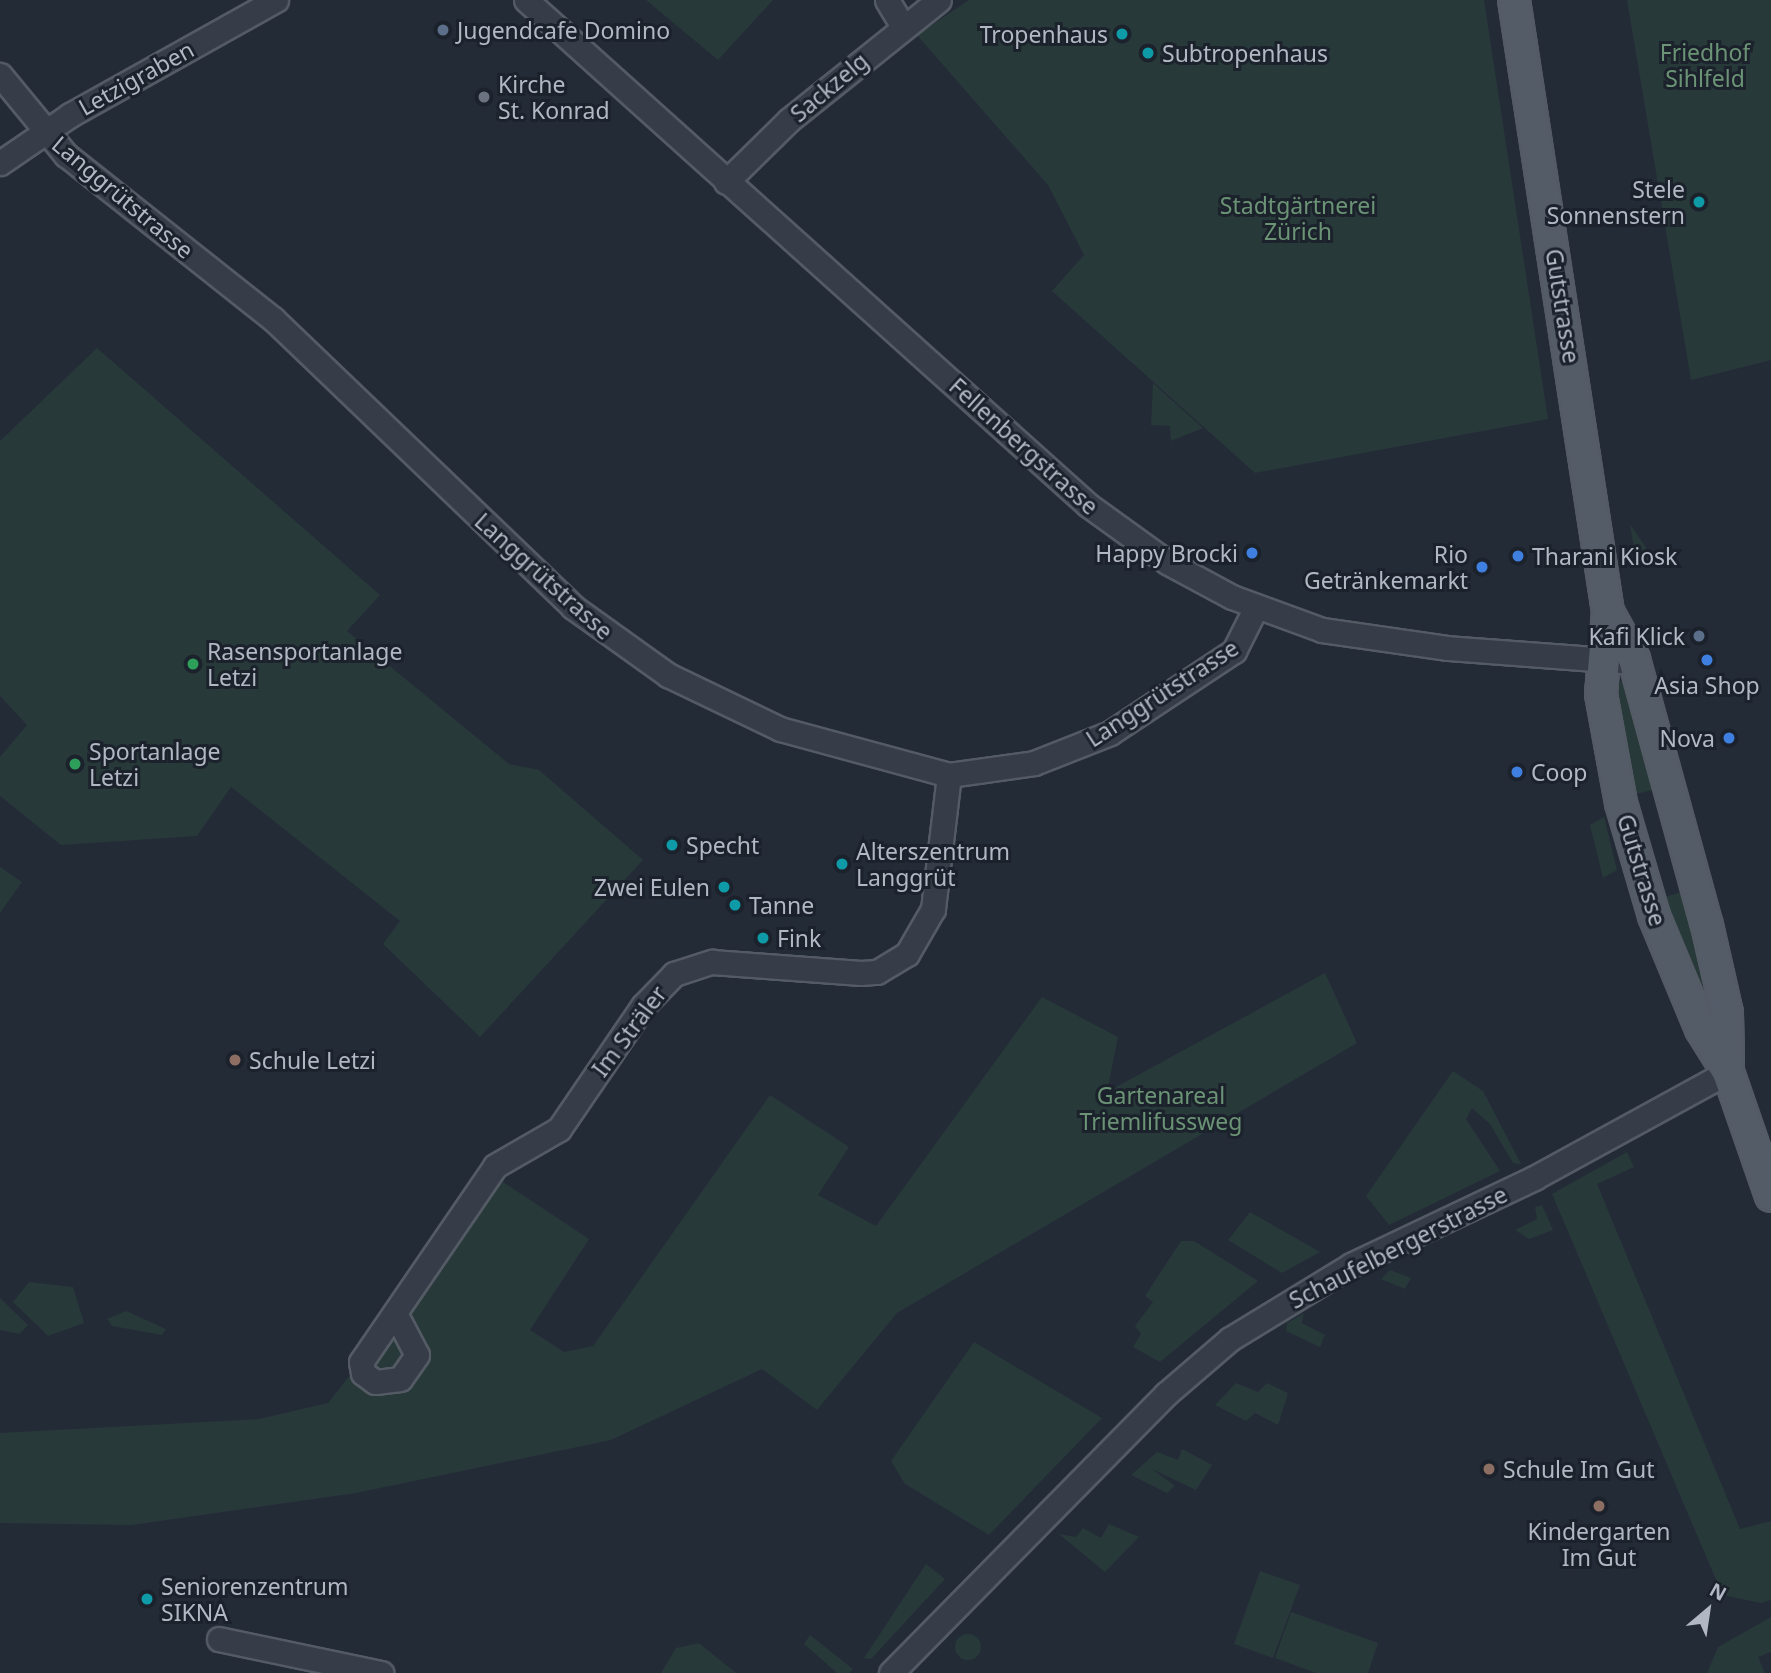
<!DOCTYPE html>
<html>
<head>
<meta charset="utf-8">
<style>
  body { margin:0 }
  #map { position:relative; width:1771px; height:1673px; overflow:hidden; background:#232b37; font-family:"Noto Sans",sans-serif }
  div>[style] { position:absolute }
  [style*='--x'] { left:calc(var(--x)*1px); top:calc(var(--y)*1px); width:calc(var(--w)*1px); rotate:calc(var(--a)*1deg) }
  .green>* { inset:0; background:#28393a }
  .round { border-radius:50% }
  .roads { filter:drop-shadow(2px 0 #545b65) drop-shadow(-2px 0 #545b65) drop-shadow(0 2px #545b65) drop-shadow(0 -2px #545b65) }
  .minor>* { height:23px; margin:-11.5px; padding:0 11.5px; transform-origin:11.5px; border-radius:11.5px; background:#363d48 }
  .major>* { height:30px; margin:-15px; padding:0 15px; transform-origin:15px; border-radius:15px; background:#545c68 }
  .dots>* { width:19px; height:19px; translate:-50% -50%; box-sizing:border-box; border:4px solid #1c222c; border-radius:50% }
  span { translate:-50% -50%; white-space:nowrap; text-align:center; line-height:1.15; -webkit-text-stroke:6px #1c222c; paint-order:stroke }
  .poi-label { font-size:23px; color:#b1b8c4 }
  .left { translate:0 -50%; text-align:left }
  .right { translate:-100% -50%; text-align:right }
  .park-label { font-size:23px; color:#6b9375 }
  .street-label { font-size:23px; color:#b1b8c4 }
  .north { position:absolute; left:1673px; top:1575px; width:70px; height:70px; -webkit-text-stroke:5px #1c222c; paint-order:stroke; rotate:29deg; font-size:19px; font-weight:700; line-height:28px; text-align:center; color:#b1b8c4 }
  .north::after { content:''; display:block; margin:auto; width:24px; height:32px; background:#b1b8c4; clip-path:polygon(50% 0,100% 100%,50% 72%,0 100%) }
</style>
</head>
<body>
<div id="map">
  <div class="green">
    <i style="clip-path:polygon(646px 0,773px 0,718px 60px)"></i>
    <i style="clip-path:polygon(969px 0,1484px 0,1548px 419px,1255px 473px,1052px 291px,1084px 255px,1048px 185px,917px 35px)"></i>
    <i style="clip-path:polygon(1627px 0,1771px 0,1771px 360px,1691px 380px)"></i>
    <i style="clip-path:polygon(97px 348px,380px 595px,347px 631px,509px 764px,539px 770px,643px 860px,480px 1037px,383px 944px,400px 921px,231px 787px,197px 836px,61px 845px,0 796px,0 757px,27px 725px,0 696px,0 441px)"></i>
    <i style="clip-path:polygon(1153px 383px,1203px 428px,1171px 441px,1170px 426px,1151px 425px)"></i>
    <i style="clip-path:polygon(1630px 524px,1649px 552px,1649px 561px,1635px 555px)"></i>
    <i style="clip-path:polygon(1620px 681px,1630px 688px,1660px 788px,1632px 795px,1613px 693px)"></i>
    <i style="clip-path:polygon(1604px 817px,1617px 870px,1603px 878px,1590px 825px)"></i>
    <i style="clip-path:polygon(0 867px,22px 882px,0 913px)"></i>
    <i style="clip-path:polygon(1688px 890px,1714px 1026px,1661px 898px)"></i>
    <i style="clip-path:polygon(1325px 973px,1357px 1043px,897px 1313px,817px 1410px,762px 1369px,611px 1440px,356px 1493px,132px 1525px,0 1523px,0 1433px,259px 1419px,328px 1403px,503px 1182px,589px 1239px,530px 1330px,564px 1352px,593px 1346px,770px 1095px,849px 1147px,818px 1195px,876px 1226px,1042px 997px,1118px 1037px,1107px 1092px)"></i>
    <i style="clip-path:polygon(1453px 1071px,1483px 1091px,1521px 1164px,1513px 1163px,1490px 1124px,1472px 1108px,1466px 1119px,1500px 1171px,1389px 1225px,1366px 1196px)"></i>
    <i style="clip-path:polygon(1627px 1152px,1634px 1167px,1597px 1184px,1740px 1529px,1771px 1521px,1771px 1600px,1761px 1603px,1727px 1596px,1717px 1582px,1552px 1194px)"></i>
    <i style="clip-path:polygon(1542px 1205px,1553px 1230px,1529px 1239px,1515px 1230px,1537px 1219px,1535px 1207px)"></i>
    <i style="clip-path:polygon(1250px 1212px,1320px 1252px,1282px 1273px,1228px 1240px)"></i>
    <i style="clip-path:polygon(1181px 1241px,1194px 1241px,1258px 1281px,1160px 1362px,1133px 1347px,1141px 1334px,1135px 1326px,1153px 1302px,1145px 1296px)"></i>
    <i style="clip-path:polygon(1390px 1270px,1411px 1278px,1405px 1289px,1381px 1279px)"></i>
    <i style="clip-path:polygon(29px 1282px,73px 1287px,84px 1323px,48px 1336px,13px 1302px)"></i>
    <i style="clip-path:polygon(0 1298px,28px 1325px,20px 1334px,0 1330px)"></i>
    <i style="clip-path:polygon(126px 1311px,166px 1329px,162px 1335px,112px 1326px,107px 1319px)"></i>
    <i style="clip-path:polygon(1304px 1313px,1302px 1323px,1325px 1335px,1320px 1347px,1286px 1331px,1287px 1323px)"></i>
    <i style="clip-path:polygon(974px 1342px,1102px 1418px,989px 1535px,905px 1484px,891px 1461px)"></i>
    <i style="clip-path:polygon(1236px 1383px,1258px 1392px,1267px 1383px,1288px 1393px,1278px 1425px,1255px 1413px,1246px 1421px,1215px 1405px)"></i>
    <i style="clip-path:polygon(1182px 1449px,1212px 1465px,1196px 1490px,1152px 1469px,1175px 1486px,1167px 1493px,1131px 1475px,1157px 1452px,1178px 1460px)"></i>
    <i style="clip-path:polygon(1109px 1524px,1139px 1537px,1105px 1572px,1059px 1534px,1076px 1537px,1083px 1528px,1101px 1538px)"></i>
    <i style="clip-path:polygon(926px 1564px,945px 1579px,871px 1659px,864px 1658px)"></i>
    <i style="clip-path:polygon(1260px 1571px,1300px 1585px,1273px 1658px,1234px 1644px)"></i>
    <i style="clip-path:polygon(1291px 1612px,1378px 1643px,1368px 1673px,1316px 1673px,1275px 1658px)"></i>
    <i style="clip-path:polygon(1771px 1617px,1771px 1652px,1758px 1657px,1765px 1673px,1707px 1673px,1718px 1647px)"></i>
    <i class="round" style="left:955px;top:1634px;width:26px;height:26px"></i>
    <i style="clip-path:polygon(810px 1635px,853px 1669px,849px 1673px,837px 1673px,804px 1644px)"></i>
    <i style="clip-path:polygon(699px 1643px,736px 1673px,661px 1673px,676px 1648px)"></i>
  </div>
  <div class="roads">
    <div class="minor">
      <i style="--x:526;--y:0;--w:756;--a:41.94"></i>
      <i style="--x:1088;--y:505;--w:97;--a:35.8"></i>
      <i style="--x:1167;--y:562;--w:74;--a:28.3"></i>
      <i style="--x:1232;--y:597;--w:96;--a:20.1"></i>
      <i style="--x:1322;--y:630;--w:126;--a:8.2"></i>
      <i style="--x:1447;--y:648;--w:173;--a:4.3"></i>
      <i style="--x:887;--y:0;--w:31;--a:59"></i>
      <i style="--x:0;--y:75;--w:104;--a:50.5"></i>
      <i style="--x:66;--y:155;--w:264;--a:38.4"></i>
      <i style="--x:273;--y:319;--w:416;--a:43.8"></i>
      <i style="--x:573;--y:607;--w:117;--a:35.6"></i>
      <i style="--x:668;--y:675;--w:124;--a:25.7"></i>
      <i style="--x:780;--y:729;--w:175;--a:15.2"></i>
      <i style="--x:949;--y:775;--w:86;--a:-8"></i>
      <i style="--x:1034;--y:763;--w:82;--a:-21.5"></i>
      <i style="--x:1110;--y:733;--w:149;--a:-33.5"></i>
      <i style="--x:1234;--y:651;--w:49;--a:-63.4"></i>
      <i style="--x:0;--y:163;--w:85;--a:-34.4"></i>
      <i style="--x:70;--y:115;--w:236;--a:-29.2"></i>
      <i style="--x:726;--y:182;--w:88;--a:-44.5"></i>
      <i style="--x:789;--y:120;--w:192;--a:-38.7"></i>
      <i style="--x:395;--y:1313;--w:47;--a:62.4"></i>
      <i style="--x:417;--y:1355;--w:29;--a:125"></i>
      <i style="--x:400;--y:1379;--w:25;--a:173"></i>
      <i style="--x:375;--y:1382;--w:15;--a:-143"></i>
      <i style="--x:363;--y:1373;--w:11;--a:-100"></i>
      <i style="--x:361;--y:1362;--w:237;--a:-55.6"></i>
      <i style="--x:495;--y:1166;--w:74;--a:-30"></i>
      <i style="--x:559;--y:1129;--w:149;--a:-55.7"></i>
      <i style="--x:643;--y:1006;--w:45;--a:-45.9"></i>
      <i style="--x:674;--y:974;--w:40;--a:-18"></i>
      <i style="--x:712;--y:962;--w:149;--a:4.2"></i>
      <i style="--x:861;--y:973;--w:16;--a:-4"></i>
      <i style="--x:877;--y:972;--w:35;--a:-31"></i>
      <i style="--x:907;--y:954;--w:52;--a:-60"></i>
      <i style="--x:933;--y:909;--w:135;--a:-83.2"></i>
      <i style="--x:219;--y:1639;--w:166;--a:11.9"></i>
      <i style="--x:891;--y:1673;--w:392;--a:-45.4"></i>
      <i style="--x:1166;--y:1394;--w:84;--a:-40.7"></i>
      <i style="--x:1230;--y:1339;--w:142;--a:-31.4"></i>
      <i style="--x:1351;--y:1265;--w:203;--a:-25.4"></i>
      <i style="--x:1534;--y:1178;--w:221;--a:-28.7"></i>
    </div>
    <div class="major">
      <i style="--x:1514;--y:0;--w:619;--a:81.27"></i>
      <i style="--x:1608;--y:612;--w:82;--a:94.9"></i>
      <i style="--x:1601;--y:694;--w:111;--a:79.6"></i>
      <i style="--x:1621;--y:803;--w:118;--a:73.7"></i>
      <i style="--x:1654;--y:916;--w:122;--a:67.4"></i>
      <i style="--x:1701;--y:1029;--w:51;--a:57.9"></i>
      <i style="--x:1728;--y:1072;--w:131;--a:70.9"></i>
      <i style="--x:1608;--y:612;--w:54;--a:61"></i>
      <i style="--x:1634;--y:659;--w:276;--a:74.7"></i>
      <i style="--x:1707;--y:925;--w:90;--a:77.2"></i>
      <i style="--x:1727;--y:1013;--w:59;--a:89"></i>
    </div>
  </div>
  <div class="dots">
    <i style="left:443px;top:30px;background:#5c6f8a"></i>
    <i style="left:1122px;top:34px;background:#0f9aa8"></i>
    <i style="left:1148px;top:53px;background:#0f9aa8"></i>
    <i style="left:484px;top:97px;background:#6b7280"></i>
    <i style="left:1699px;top:202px;background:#0f9aa8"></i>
    <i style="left:1252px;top:553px;background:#3f7fe0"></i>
    <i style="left:1518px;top:556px;background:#3f7fe0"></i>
    <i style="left:1482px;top:567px;background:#3f7fe0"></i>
    <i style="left:1699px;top:636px;background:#5c6f8a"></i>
    <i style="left:1707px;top:660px;background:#3f7fe0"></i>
    <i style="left:193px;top:664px;background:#2e9e5b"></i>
    <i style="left:1729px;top:738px;background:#3f7fe0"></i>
    <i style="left:75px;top:764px;background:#2e9e5b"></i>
    <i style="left:1517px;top:772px;background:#3f7fe0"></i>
    <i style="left:672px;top:845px;background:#0f9aa8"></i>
    <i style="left:842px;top:864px;background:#0f9aa8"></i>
    <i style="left:724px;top:887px;background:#0f9aa8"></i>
    <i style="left:735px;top:905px;background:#0f9aa8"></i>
    <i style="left:763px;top:938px;background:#0f9aa8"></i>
    <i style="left:235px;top:1060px;background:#8d6e63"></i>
    <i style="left:1489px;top:1469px;background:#8d6e63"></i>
    <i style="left:1599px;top:1506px;background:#8d6e63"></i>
    <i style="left:147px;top:1599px;background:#0f9aa8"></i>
  </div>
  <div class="poi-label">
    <span class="left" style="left:457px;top:30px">Jugendcafe Domino</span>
    <span class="right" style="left:1108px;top:34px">Tropenhaus</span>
    <span class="left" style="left:1162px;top:53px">Subtropenhaus</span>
    <span class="left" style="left:498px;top:97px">Kirche<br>St. Konrad</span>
    <span class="right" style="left:1685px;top:202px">Stele<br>Sonnenstern</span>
    <span class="right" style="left:1238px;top:553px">Happy Brocki</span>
    <span class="right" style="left:1468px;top:567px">Rio<br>Getränkemarkt</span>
    <span class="left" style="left:1532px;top:556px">Tharani Kiosk</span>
    <span class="right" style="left:1685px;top:636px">Kafi Klick</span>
    <span class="left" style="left:207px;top:664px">Rasensportanlage<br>Letzi</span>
    <span style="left:1707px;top:685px">Asia Shop</span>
    <span class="right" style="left:1715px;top:738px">Nova</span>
    <span class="left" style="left:89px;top:764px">Sportanlage<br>Letzi</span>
    <span class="left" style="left:1531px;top:772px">Coop</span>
    <span class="left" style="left:686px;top:845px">Specht</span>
    <span class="left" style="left:856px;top:864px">Alterszentrum<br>Langgrüt</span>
    <span class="right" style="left:710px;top:887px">Zwei Eulen</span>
    <span class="left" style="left:749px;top:905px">Tanne</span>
    <span class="left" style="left:777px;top:938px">Fink</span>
    <span class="left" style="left:249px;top:1060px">Schule Letzi</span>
    <span class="left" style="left:1503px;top:1469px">Schule Im Gut</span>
    <span style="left:1599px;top:1544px">Kindergarten<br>Im Gut</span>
    <span class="left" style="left:161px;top:1599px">Seniorenzentrum<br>SIKNA</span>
  </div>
  <div class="park-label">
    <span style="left:1705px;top:65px">Friedhof<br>Sihlfeld</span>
    <span style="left:1298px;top:218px">Stadtgärtnerei<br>Zürich</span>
    <span style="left:1161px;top:1108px">Gartenareal<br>Triemlifussweg</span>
  </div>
  <div class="street-label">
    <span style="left:136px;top:78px;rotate:-29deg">Letzigraben</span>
    <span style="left:829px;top:87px;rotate:-40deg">Sackzelg</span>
    <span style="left:123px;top:197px;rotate:40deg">Langgrütstrasse</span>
    <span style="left:1563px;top:306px;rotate:81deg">Gutstrasse</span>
    <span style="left:1024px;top:446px;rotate:42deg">Fellenbergstrasse</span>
    <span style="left:544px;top:576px;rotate:42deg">Langgrütstrasse</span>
    <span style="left:1162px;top:693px;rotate:-33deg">Langgrütstrasse</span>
    <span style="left:1642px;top:870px;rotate:73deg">Gutstrasse</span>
    <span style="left:629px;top:1031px;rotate:-53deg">Im Sträler</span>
    <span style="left:1398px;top:1247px;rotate:-27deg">Schaufelbergerstrasse</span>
  </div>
  <div class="north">N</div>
</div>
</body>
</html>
